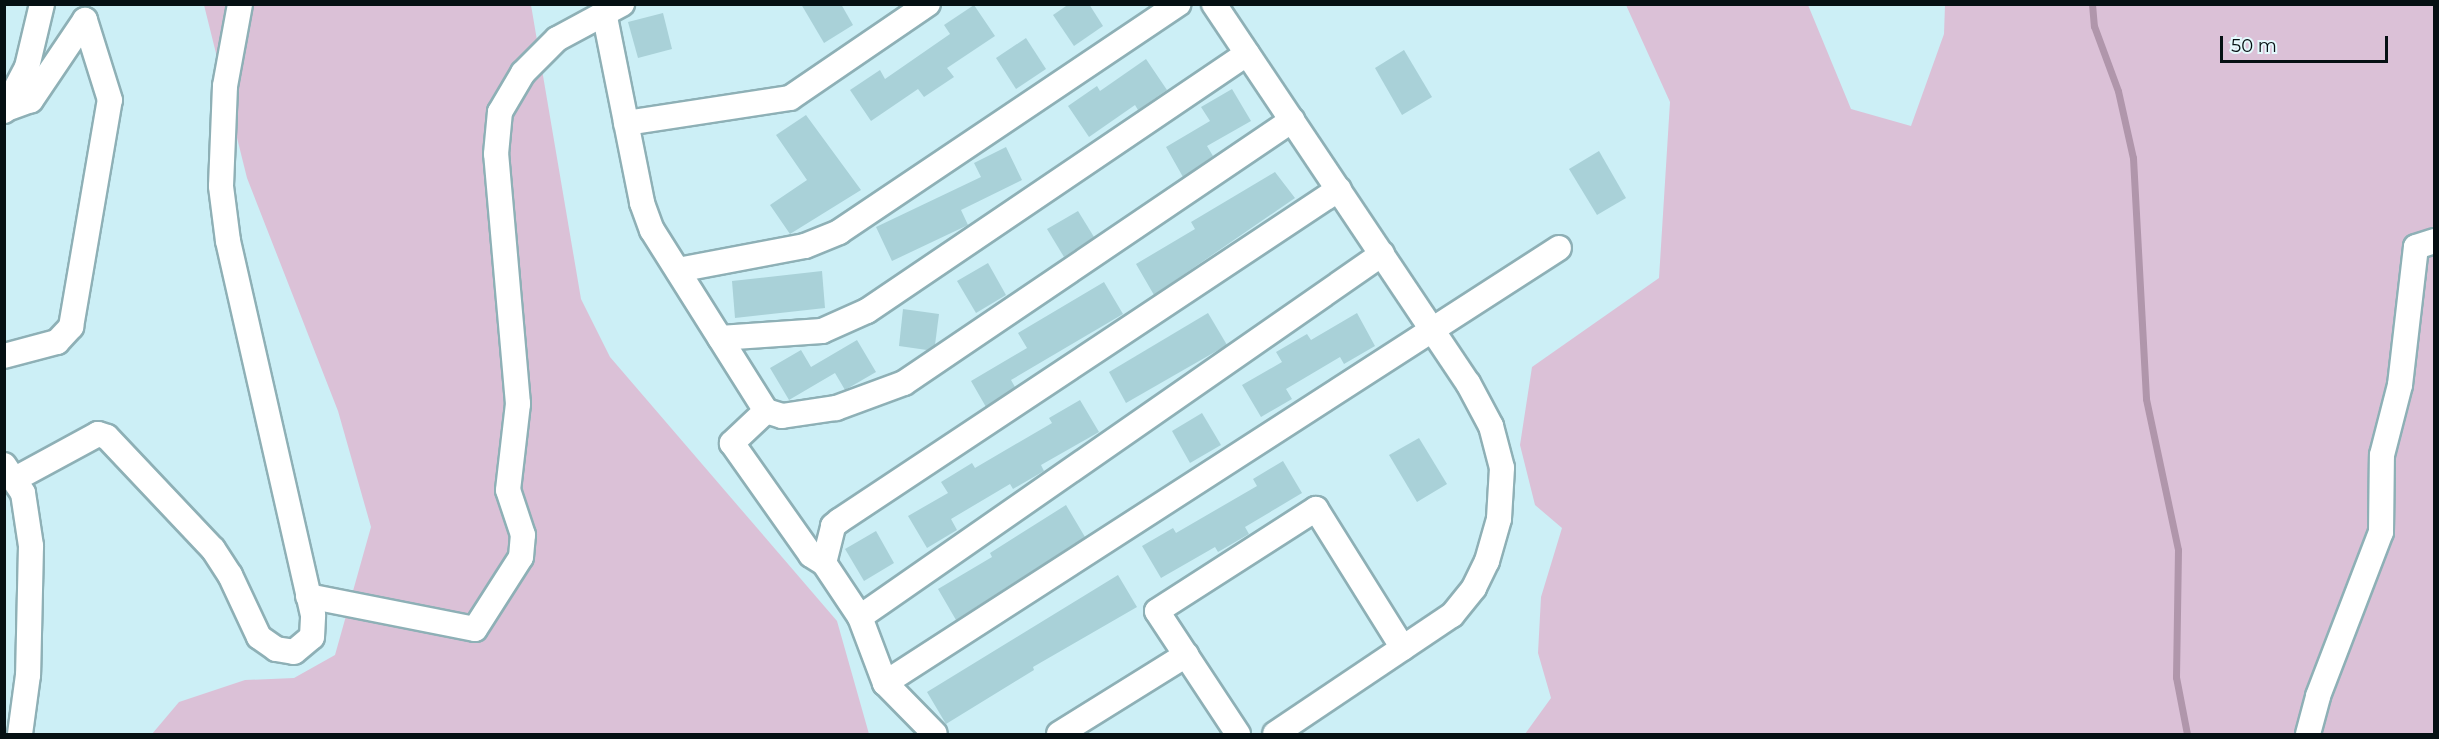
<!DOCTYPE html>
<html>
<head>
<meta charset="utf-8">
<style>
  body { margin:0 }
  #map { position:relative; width:2439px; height:739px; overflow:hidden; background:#cceff6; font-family:Montserrat,sans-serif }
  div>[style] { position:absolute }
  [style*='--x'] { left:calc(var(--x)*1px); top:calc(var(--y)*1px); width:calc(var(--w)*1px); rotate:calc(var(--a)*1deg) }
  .green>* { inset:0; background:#dbc1d7 }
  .stream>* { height:7px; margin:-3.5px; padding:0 3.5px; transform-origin:3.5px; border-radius:3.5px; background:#b096ab }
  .building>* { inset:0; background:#a9d1d8 }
  .roads { filter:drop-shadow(2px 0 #8eb0b6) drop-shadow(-2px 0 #8eb0b6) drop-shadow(0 2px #8eb0b6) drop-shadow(0 -2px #8eb0b6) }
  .minor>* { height:24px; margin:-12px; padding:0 12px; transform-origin:12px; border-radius:12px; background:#fff }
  span { translate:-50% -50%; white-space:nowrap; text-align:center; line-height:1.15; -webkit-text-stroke:5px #e4f9fd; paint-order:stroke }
  .frame { position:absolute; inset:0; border:6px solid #051013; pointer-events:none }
  .scale { position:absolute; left:2220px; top:36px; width:168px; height:27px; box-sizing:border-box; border:3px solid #051013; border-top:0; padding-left:8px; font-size:18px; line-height:21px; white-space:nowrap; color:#051013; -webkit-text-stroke:4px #e4f9fd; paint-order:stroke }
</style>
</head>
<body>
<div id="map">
  <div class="green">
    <i style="clip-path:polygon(204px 5px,531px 5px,581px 299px,610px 357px,837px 621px,869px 734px,152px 734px,179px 702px,245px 680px,294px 678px,335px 655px,371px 527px,338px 411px,247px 178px)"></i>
    <i style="clip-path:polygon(1626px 5px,1808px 5px,1851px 109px,1911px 126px,1944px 34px,1945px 5px,2434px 5px,2434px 734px,1525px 734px,1551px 698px,1538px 653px,1541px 597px,1562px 528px,1535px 505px,1520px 445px,1532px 367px,1659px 278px,1670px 102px)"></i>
  </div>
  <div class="stream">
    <i style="--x:2092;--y:4;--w:22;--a:85"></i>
    <i style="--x:2094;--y:26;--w:69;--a:69.7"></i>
    <i style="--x:2118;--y:91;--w:69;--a:77.4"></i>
    <i style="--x:2133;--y:158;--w:241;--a:86.9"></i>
    <i style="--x:2146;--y:399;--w:154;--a:78"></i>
    <i style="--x:2178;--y:550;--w:127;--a:90.9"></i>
    <i style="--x:2176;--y:677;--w:58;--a:79.1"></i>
  </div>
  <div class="building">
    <i style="clip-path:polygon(801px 4px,841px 4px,853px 25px,824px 43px)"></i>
    <i style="clip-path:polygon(1069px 4px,1089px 4px,1103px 26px,1074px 46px,1053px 15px)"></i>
    <i style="clip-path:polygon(974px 5px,995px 36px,947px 68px,954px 77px,924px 97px,918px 89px,871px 121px,850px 90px,880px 70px,885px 79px,950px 34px,944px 25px)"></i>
    <i style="clip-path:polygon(663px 13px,672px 49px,638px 58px,628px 22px)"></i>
    <i style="clip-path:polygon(1026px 38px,1046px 69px,1016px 89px,996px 58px)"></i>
    <i style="clip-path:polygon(1404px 50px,1432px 97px,1402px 115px,1375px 68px)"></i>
    <i style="clip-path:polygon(1146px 59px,1167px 90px,1138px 110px,1135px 105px,1089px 137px,1068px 106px,1097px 86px,1100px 91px)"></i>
    <i style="clip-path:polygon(1232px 89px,1251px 121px,1207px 146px,1213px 156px,1183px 177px,1166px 147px,1210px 121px,1201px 107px)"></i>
    <i style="clip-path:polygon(806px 115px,861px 190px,790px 234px,770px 205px,807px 180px,776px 135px)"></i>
    <i style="clip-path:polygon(1006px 147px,1022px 180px,961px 210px,968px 225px,892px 261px,876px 227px,981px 177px,974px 163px)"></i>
    <i style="clip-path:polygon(1599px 151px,1626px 198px,1597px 215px,1569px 169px)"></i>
    <i style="clip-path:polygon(1275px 172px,1295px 198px,1154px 295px,1136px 264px,1195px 229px,1191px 222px)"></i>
    <i style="clip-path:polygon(1078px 211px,1094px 237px,1064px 257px,1047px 229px)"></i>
    <i style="clip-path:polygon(988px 263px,1006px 295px,976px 313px,957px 281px)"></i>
    <i style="clip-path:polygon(822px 271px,825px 308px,735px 318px,732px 281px)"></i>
    <i style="clip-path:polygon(1104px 282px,1123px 314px,1011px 380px,1015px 387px,986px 407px,971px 381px,1027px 348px,1018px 333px)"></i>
    <i style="clip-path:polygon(903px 309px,939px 314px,935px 345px,927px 350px,899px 346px)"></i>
    <i style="clip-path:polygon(1208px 313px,1227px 345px,1126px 403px,1109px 372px)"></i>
    <i style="clip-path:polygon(1357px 313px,1375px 346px,1344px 364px,1340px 357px,1286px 389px,1292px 399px,1261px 417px,1242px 385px,1282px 362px,1276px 352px,1307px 334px,1311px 340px)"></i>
    <i style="clip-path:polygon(857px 340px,876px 372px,845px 390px,835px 373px,789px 400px,770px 368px,801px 350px,811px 367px)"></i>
    <i style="clip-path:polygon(1080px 400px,1099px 432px,1041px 465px,1044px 471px,1013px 489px,1010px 484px,951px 519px,957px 530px,927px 548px,908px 516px,948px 493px,941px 482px,972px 463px,975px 468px,1052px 423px,1049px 418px)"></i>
    <i style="clip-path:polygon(1202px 413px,1221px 445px,1190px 463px,1172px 431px)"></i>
    <i style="clip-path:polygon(1419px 438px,1447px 484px,1417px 502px,1389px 455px)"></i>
    <i style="clip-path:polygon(1283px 461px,1302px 493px,1245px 527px,1249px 534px,1218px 552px,1215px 547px,1161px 578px,1142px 546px,1173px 528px,1176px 533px,1257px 486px,1253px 479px)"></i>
    <i style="clip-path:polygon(1066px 505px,1085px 537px,956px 620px,938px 589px,992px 557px,990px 553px)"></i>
    <i style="clip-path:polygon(876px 531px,894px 563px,864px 581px,845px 549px)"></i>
    <i style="clip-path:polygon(1118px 575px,1137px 607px,1033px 667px,1034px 670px,946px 724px,927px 692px)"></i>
  </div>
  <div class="roads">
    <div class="minor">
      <i style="--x:1214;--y:4;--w:456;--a:56.2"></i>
      <i style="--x:1468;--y:383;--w:49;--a:61.9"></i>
      <i style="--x:1491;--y:426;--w:43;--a:75.3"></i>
      <i style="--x:1502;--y:468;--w:51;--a:93.4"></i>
      <i style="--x:1499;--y:519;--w:44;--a:105.9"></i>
      <i style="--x:1487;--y:561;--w:30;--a:116"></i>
      <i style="--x:1474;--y:588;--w:35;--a:129"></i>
      <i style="--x:1452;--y:615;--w:213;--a:146.1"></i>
      <i style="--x:604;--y:12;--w:195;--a:78.7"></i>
      <i style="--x:642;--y:203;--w:29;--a:70"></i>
      <i style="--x:652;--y:230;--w:214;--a:57.8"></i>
      <i style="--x:766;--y:411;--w:47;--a:136.7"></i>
      <i style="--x:732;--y:443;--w:137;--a:54.8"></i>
      <i style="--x:811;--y:555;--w:15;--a:32"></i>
      <i style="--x:824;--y:563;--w:65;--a:56.3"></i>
      <i style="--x:860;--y:617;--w:71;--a:69.3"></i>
      <i style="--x:885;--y:683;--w:71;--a:45.6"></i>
      <i style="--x:4;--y:111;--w:50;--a:-62.4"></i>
      <i style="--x:27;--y:67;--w:65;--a:-76.6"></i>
      <i style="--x:626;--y:123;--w:166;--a:-8.7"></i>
      <i style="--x:790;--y:98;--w:167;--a:-34.3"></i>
      <i style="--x:678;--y:270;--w:129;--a:-10.7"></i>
      <i style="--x:805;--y:246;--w:37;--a:-22"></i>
      <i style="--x:839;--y:232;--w:409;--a:-33.9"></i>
      <i style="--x:720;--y:338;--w:102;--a:-3.9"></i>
      <i style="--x:822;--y:331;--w:49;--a:-24"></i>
      <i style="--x:867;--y:311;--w:459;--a:-34.1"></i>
      <i style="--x:4;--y:356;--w:55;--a:-14.8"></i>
      <i style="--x:57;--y:342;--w:21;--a:-47"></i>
      <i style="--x:71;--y:327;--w:230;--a:-80.3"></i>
      <i style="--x:110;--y:100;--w:84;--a:-107.4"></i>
      <i style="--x:85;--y:20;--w:97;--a:124"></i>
      <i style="--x:31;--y:100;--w:27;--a:160"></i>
      <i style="--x:766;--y:411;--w:17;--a:17"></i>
      <i style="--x:782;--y:416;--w:55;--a:-8.4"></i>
      <i style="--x:836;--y:408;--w:72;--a:-20.2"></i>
      <i style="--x:904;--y:383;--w:469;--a:-34.1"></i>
      <i style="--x:4;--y:465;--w:34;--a:56"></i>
      <i style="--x:23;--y:493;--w:54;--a:81.4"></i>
      <i style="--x:31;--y:546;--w:129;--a:91.3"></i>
      <i style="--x:28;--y:675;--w:60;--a:97.7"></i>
      <i style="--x:17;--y:478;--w:92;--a:-28.5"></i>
      <i style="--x:98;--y:434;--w:9;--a:18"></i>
      <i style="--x:107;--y:437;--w:154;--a:46.6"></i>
      <i style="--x:213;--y:549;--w:31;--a:57"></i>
      <i style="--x:230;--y:575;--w:68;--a:64.9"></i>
      <i style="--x:259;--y:637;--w:21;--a:35"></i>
      <i style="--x:276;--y:649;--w:18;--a:9"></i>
      <i style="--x:294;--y:652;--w:23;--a:-40"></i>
      <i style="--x:312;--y:637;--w:22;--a:-87"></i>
      <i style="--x:313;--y:615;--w:384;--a:-102.8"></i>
      <i style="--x:228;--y:241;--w:55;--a:-97.3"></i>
      <i style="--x:221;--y:186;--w:100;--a:-87.7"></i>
      <i style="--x:225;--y:86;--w:83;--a:-79.6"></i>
      <i style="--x:824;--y:563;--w:38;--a:-76"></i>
      <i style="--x:833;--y:526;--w:8;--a:-40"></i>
      <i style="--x:839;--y:521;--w:600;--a:-33.58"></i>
      <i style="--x:308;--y:596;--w:170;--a:11.2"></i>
      <i style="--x:475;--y:629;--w:85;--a:-57.4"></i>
      <i style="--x:521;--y:557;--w:22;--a:-85"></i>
      <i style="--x:523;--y:535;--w:47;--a:-108.4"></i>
      <i style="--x:508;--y:490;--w:87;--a:-83.4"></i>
      <i style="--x:518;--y:404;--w:251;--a:-95"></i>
      <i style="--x:496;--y:154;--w:42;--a:-84.6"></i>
      <i style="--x:500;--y:112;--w:45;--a:-59.5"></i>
      <i style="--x:523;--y:73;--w:48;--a:-45"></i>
      <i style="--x:557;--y:39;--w:74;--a:-28.3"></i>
      <i style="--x:860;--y:617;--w:636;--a:-34.81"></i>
      <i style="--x:885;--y:683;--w:802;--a:-32.84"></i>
      <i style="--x:1059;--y:734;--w:150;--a:-31.9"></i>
      <i style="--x:1238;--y:734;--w:147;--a:-123.4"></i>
      <i style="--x:1157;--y:611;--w:189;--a:-32.7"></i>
      <i style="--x:1316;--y:509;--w:164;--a:58"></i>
      <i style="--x:2308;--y:734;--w:39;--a:-75"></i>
      <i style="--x:2318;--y:696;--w:176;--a:-69"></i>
      <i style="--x:2381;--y:532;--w:77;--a:-89.3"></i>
      <i style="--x:2382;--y:455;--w:72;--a:-75.6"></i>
      <i style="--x:2400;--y:385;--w:139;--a:-83.4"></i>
      <i style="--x:2416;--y:247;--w:19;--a:-18"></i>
    </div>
  </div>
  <div class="frame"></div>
  <div class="scale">50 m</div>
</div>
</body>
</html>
